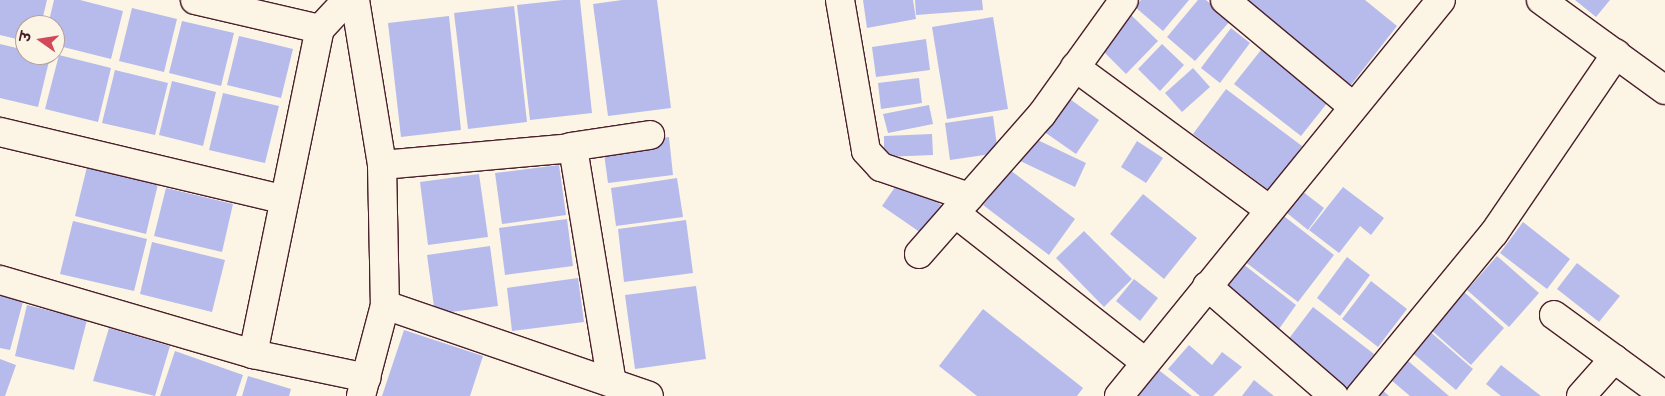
<!DOCTYPE html>
<html>
<head>
<meta charset="utf-8">
<style>
  body { margin:0 }
  #map { position:relative; width:1665px; height:396px; overflow:hidden; background:#fcf5e5; font-family:Mynerve,"Playpen Sans Deva",sans-serif }
  div>[style] { position:absolute }
  [style*='--x'] { left:calc(var(--x)*1px); top:calc(var(--y)*1px); width:calc(var(--w)*1px); rotate:calc(var(--a)*1deg) }
  .building>* { inset:0; background:#b6bbec }
  .roads { filter:drop-shadow(1px 0 #4a1f2b) drop-shadow(-1px 0 #4a1f2b) drop-shadow(0 1px #4a1f2b) drop-shadow(0 -1px #4a1f2b) }
  .minor>* { height:28px; margin:-14px; padding:0 14px; transform-origin:14px; border-radius:14px; background:#fcf5e5 }
  span { translate:-50% -50%; white-space:nowrap; text-align:center; line-height:1.15; -webkit-text-stroke:4px #fcf5e5; paint-order:stroke }
  .north { position:absolute; left:15px; top:15px; width:50px; height:50px; box-sizing:border-box; background:#fcf5e5; border:1px solid #b59f9b; border-radius:50%; rotate:283deg; font-size:14px; font-weight:700; line-height:20px; text-align:center; color:#4a1f2b }
  .north::after { content:''; display:block; margin:auto; width:18px; height:22px; background:#d1495b; clip-path:polygon(50% 0,100% 100%,50% 72%,0 100%) }
</style>
</head>
<body>
<div id="map">
  <div class="building">
    <i style="clip-path:polygon(0 0,47px 0,41px 25px,25px 25px,25px 41px,0 35px)"></i>
    <i style="clip-path:polygon(54px 0,80px 0,123px 11px,111px 59px,55px 45px,55px 25px,48px 25px)"></i>
    <i style="clip-path:polygon(563px 0,580px 0,592px 113px,530px 120px,517px 5px)"></i>
    <i style="clip-path:polygon(622px 0,657px 0,671px 108px,608px 116px,593px 4px)"></i>
    <i style="clip-path:polygon(863px 0,913px 0,916px 19px,867px 28px)"></i>
    <i style="clip-path:polygon(915px 0,982px 0,983px 10px,916px 15px)"></i>
    <i style="clip-path:polygon(1141px 0,1189px 0,1163px 31px,1135px 7px)"></i>
    <i style="clip-path:polygon(1198px 0,1206px 0,1230px 21px,1195px 61px,1167px 37px)"></i>
    <i style="clip-path:polygon(1245px 0,1365px 0,1397px 26px,1347px 90px)"></i>
    <i style="clip-path:polygon(1575px 0,1610px 0,1596px 17px)"></i>
    <i style="clip-path:polygon(514px 6px,527px 122px,468px 129px,454px 13px)"></i>
    <i style="clip-path:polygon(132px 8px,177px 19px,164px 72px,119px 61px)"></i>
    <i style="clip-path:polygon(1131px 15px,1158px 41px,1126px 74px,1099px 47px)"></i>
    <i style="clip-path:polygon(449px 16px,461px 130px,401px 137px,388px 23px)"></i>
    <i style="clip-path:polygon(993px 17px,1008px 109px,947px 119px,932px 27px)"></i>
    <i style="clip-path:polygon(182px 21px,234px 33px,221px 86px,169px 73px)"></i>
    <i style="clip-path:polygon(1231px 28px,1250px 43px,1220px 83px,1201px 68px)"></i>
    <i style="clip-path:polygon(239px 36px,293px 49px,281px 98px,227px 85px)"></i>
    <i style="clip-path:polygon(926px 39px,930px 70px,876px 77px,872px 47px)"></i>
    <i style="clip-path:polygon(0 44px,25px 50px,25px 55px,50px 57px,38px 107px,0 98px)"></i>
    <i style="clip-path:polygon(1162px 44px,1184px 65px,1160px 91px,1138px 69px)"></i>
    <i style="clip-path:polygon(1265px 45px,1332px 97px,1301px 136px,1234px 84px)"></i>
    <i style="clip-path:polygon(59px 55px,111px 68px,98px 122px,45px 109px)"></i>
    <i style="clip-path:polygon(1193px 68px,1210px 87px,1182px 112px,1165px 93px)"></i>
    <i style="clip-path:polygon(115px 70px,168px 83px,155px 135px,102px 123px)"></i>
    <i style="clip-path:polygon(919px 78px,922px 103px,881px 109px,878px 83px)"></i>
    <i style="clip-path:polygon(172px 81px,216px 92px,203px 146px,159px 135px)"></i>
    <i style="clip-path:polygon(1226px 89px,1302px 146px,1270px 191px,1193px 134px)"></i>
    <i style="clip-path:polygon(223px 93px,279px 106px,265px 163px,209px 150px)"></i>
    <i style="clip-path:polygon(1067px 97px,1099px 120px,1076px 154px,1043px 131px)"></i>
    <i style="clip-path:polygon(929px 105px,933px 124px,888px 133px,883px 114px)"></i>
    <i style="clip-path:polygon(993px 116px,998px 153px,950px 160px,945px 123px)"></i>
    <i style="clip-path:polygon(932px 134px,933px 155px,884px 157px,884px 136px)"></i>
    <i style="clip-path:polygon(1025px 134px,1086px 163px,1075px 187px,1014px 158px)"></i>
    <i style="clip-path:polygon(669px 137px,673px 175px,608px 183px,603px 146px)"></i>
    <i style="clip-path:polygon(1137px 141px,1163px 158px,1146px 183px,1121px 167px)"></i>
    <i style="clip-path:polygon(559px 165px,566px 215px,502px 224px,495px 173px)"></i>
    <i style="clip-path:polygon(87px 167px,158px 184px,146px 234px,75px 216px)"></i>
    <i style="clip-path:polygon(1010px 170px,1075px 219px,1049px 255px,983px 205px)"></i>
    <i style="clip-path:polygon(479px 174px,488px 237px,428px 245px,420px 182px)"></i>
    <i style="clip-path:polygon(902px 177px,944px 207px,924px 235px,882px 206px)"></i>
    <i style="clip-path:polygon(677px 178px,683px 217px,616px 226px,611px 188px)"></i>
    <i style="clip-path:polygon(1343px 187px,1384px 218px,1371px 235px,1360px 226px,1339px 253px,1309px 230px)"></i>
    <i style="clip-path:polygon(166px 188px,233px 204px,222px 252px,154px 236px)"></i>
    <i style="clip-path:polygon(1298px 188px,1324px 208px,1308px 230px,1282px 209px)"></i>
    <i style="clip-path:polygon(1143px 194px,1197px 238px,1164px 279px,1110px 234px)"></i>
    <i style="clip-path:polygon(1276px 210px,1334px 255px,1298px 302px,1240px 258px)"></i>
    <i style="clip-path:polygon(567px 219px,573px 266px,505px 275px,499px 228px)"></i>
    <i style="clip-path:polygon(686px 220px,693px 273px,624px 282px,618px 229px)"></i>
    <i style="clip-path:polygon(73px 221px,147px 239px,134px 291px,60px 274px)"></i>
    <i style="clip-path:polygon(1523px 222px,1570px 259px,1547px 289px,1500px 253px)"></i>
    <i style="clip-path:polygon(1084px 231px,1132px 279px,1104px 307px,1056px 258px)"></i>
    <i style="clip-path:polygon(152px 242px,225px 260px,212px 312px,140px 294px)"></i>
    <i style="clip-path:polygon(490px 246px,498px 306px,435px 314px,427px 255px)"></i>
    <i style="clip-path:polygon(1497px 256px,1539px 293px,1509px 327px,1467px 290px)"></i>
    <i style="clip-path:polygon(1347px 257px,1370px 275px,1340px 316px,1317px 298px)"></i>
    <i style="clip-path:polygon(1238px 260px,1296px 305px,1279px 329px,1220px 283px)"></i>
    <i style="clip-path:polygon(1577px 263px,1620px 296px,1599px 322px,1557px 289px)"></i>
    <i style="clip-path:polygon(578px 278px,584px 322px,512px 331px,507px 288px)"></i>
    <i style="clip-path:polygon(1134px 279px,1158px 298px,1140px 321px,1116px 301px)"></i>
    <i style="clip-path:polygon(1371px 281px,1407px 309px,1378px 347px,1342px 319px)"></i>
    <i style="clip-path:polygon(696px 286px,706px 359px,635px 369px,625px 295px)"></i>
    <i style="clip-path:polygon(1463px 291px,1504px 328px,1471px 365px,1430px 329px)"></i>
    <i style="clip-path:polygon(0 292px,24px 298px,10px 350px,0 348px)"></i>
    <i style="clip-path:polygon(27px 305px,87px 320px,74px 370px,15px 356px)"></i>
    <i style="clip-path:polygon(1313px 307px,1374px 354px,1348px 388px,1287px 341px)"></i>
    <i style="clip-path:polygon(983px 309px,1083px 388px,1077px 396px,977px 396px,939px 366px)"></i>
    <i style="clip-path:polygon(109px 328px,170px 346px,155px 396px,93px 381px)"></i>
    <i style="clip-path:polygon(1427px 329px,1473px 369px,1456px 390px,1409px 350px)"></i>
    <i style="clip-path:polygon(404px 330px,483px 356px,470px 396px,382px 396px)"></i>
    <i style="clip-path:polygon(1189px 345px,1212px 365px,1222px 352px,1242px 367px,1213px 396px,1200px 396px,1168px 369px)"></i>
    <i style="clip-path:polygon(175px 351px,243px 375px,236px 396px,160px 396px)"></i>
    <i style="clip-path:polygon(0 359px,16px 365px,5px 396px,0 396px)"></i>
    <i style="clip-path:polygon(1407px 360px,1449px 396px,1410px 396px,1391px 380px)"></i>
    <i style="clip-path:polygon(1151px 364px,1192px 396px,1127px 396px)"></i>
    <i style="clip-path:polygon(1501px 365px,1541px 396px,1501px 396px,1486px 384px)"></i>
    <i style="clip-path:polygon(248px 376px,291px 389px,289px 396px,242px 396px)"></i>
    <i style="clip-path:polygon(1254px 380px,1274px 396px,1242px 396px)"></i>
    <i style="clip-path:polygon(1380px 388px,1389px 396px,1372px 396px)"></i>
  </div>
  <div class="roads">
    <div class="minor">
      <i style="--x:195;--y:0;--w:128;--a:13.1"></i>
      <i style="--x:355;--y:0;--w:167;--a:80.7"></i>
      <i style="--x:382;--y:165;--w:140;--a:88.8"></i>
      <i style="--x:385;--y:305;--w:94;--a:104.8"></i>
      <i style="--x:840;--y:0;--w:153;--a:80.2"></i>
      <i style="--x:866;--y:151;--w:22;--a:47"></i>
      <i style="--x:881;--y:167;--w:93;--a:18.8"></i>
      <i style="--x:1225;--y:0;--w:165;--a:39.8"></i>
      <i style="--x:1541;--y:0;--w:153;--a:36"></i>
      <i style="--x:1075;--y:67;--w:240;--a:36.3"></i>
      <i style="--x:0;--y:132;--w:290;--a:13.4"></i>
      <i style="--x:570;--y:147;--w:81;--a:-8.5"></i>
      <i style="--x:382;--y:165;--w:192;--a:-5.1"></i>
      <i style="--x:573;--y:148;--w:238;--a:80.6"></i>
      <i style="--x:955;--y:213;--w:241;--a:38.1"></i>
      <i style="--x:919;--y:254;--w:186;--a:-48.7"></i>
      <i style="--x:1042;--y:114;--w:140;--a:-54.3"></i>
      <i style="--x:0;--y:280;--w:264;--a:16.3"></i>
      <i style="--x:253;--y:354;--w:116;--a:11.9"></i>
      <i style="--x:1207;--y:286;--w:168;--a:40.9"></i>
      <i style="--x:385;--y:305;--w:279;--a:19"></i>
      <i style="--x:1554;--y:315;--w:137;--a:36.1"></i>
      <i style="--x:253;--y:354;--w:332;--a:-78.4"></i>
      <i style="--x:320;--y:29;--w:40;--a:-47"></i>
      <i style="--x:1119;--y:396;--w:510;--a:-50.88"></i>
      <i style="--x:1360;--y:396;--w:211;--a:-50.6"></i>
      <i style="--x:1494;--y:233;--w:217;--a:-55.7"></i>
      <i style="--x:1581;--y:396;--w:50;--a:-48.3"></i>
    </div>
  </div>
  <div class="north">उ</div>
</div>
</body>
</html>
